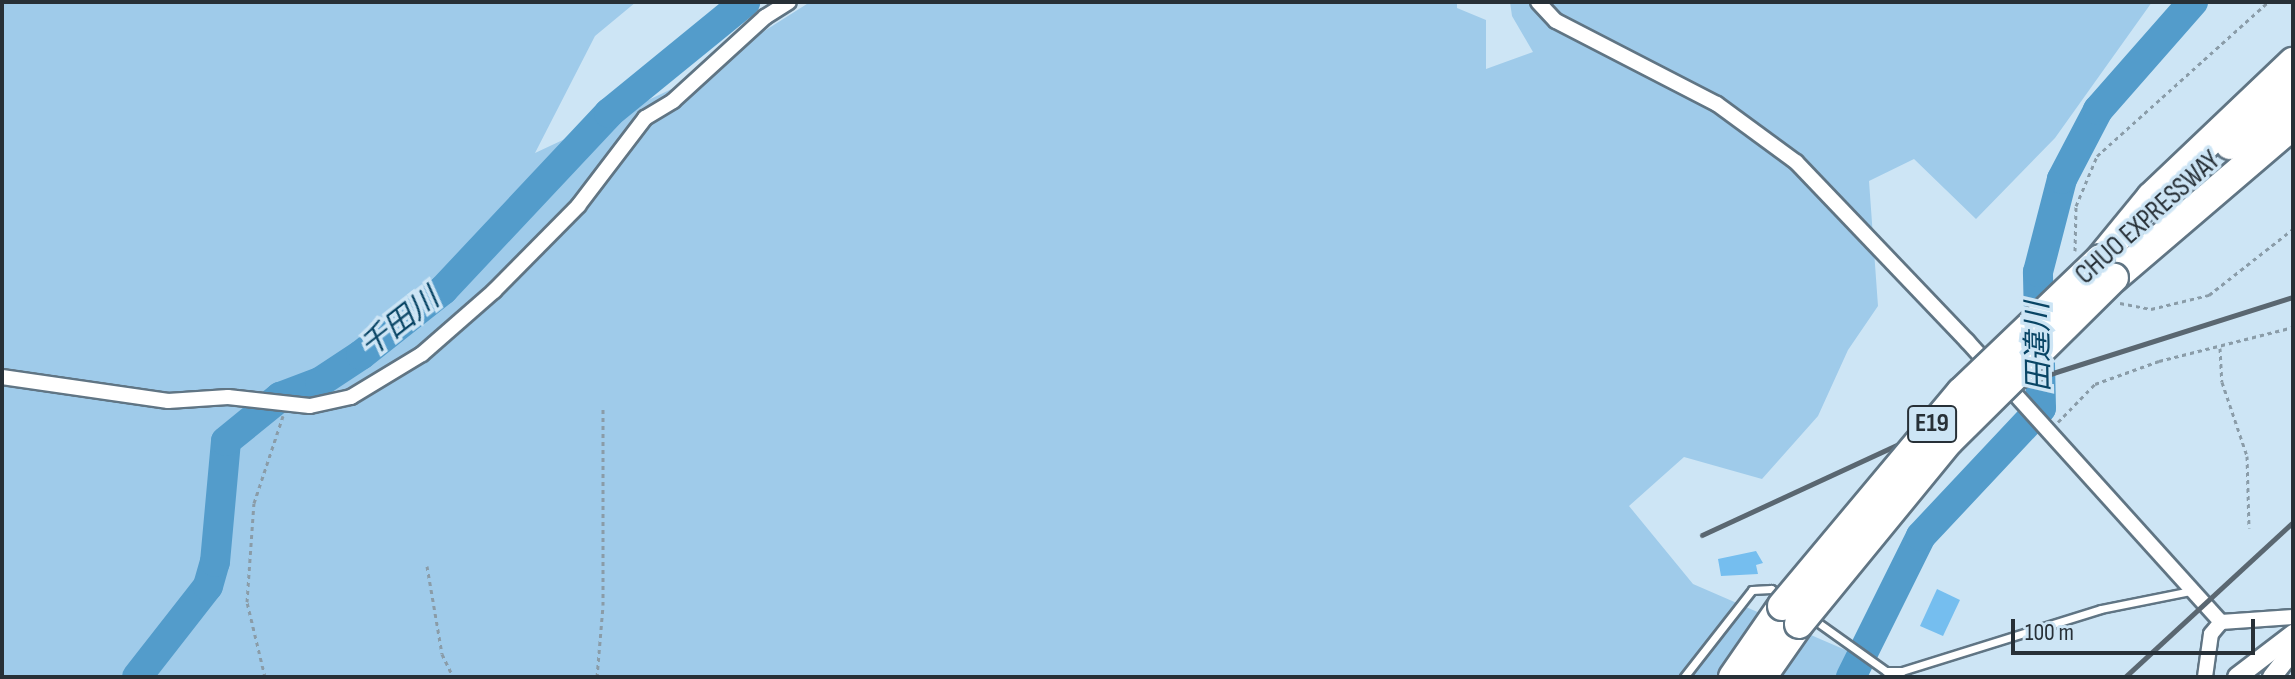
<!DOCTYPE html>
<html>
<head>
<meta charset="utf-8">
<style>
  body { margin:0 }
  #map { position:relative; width:2295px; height:679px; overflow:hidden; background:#cde5f5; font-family:"Sofia Sans Condensed","Noto Sans JP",sans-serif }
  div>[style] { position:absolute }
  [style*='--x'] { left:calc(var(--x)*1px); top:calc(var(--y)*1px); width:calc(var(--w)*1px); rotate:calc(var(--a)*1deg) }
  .green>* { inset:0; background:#9fcbea }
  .river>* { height:30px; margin:-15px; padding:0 15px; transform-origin:15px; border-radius:15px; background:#539ccb }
  .building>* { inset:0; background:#75beef }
  .path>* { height:3px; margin-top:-1.5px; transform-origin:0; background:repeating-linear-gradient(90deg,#8a9ca8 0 4px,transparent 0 8px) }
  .roads { filter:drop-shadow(2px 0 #607584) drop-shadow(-2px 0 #607584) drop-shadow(0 2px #607584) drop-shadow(0 -2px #607584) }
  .service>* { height:7px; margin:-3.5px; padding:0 3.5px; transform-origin:3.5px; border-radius:3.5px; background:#fff }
  .minor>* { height:14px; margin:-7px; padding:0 7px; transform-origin:7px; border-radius:7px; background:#fff }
  .tertiary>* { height:18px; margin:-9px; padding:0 9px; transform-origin:9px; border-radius:9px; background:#fff }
  .motorway>* { height:28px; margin:-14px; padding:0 14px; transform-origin:14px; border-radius:14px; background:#fff }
  .rail>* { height:5px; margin:-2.5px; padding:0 2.5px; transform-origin:2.5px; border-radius:2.5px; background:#5a6771 }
  .bridges { filter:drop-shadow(2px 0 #607584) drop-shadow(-2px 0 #607584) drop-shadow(0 2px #607584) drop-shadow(0 -2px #607584) }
  .motorway-bridge>* { height:28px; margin:-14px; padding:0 14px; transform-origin:14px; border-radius:14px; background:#fff }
  span { translate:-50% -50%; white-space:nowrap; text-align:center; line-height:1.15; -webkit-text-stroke:7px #cde5f5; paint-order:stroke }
  .shield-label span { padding:2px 6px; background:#cde5f5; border:2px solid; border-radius:6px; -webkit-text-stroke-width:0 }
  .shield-label { font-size:26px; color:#273037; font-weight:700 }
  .street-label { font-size:28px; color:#273037 }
  .water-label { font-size:30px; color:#094565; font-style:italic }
  .frame { position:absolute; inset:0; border:4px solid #273037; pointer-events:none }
  .scale { position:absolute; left:2011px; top:619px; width:244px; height:36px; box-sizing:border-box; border:4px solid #273037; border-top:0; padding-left:10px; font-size:24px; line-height:28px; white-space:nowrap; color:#273037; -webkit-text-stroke:6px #cde5f5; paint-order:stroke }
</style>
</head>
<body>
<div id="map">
  <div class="green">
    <i style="clip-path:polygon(2px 2px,636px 2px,595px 36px,535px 153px,676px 87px,810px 2px,1457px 2px,1457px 8px,1486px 20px,1486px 69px,1533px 52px,1512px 16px,1510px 2px,2152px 2px,2055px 138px,1976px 219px,1914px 159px,1869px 181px,1878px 306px,1848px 350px,1818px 416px,1762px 479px,1684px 457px,1629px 506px,1693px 584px,1857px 655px,1843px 677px,2px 677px)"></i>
  </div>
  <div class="river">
    <i style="--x:137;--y:677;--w:115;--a:-52"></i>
    <i style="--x:208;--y:586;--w:25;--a:-74"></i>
    <i style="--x:215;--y:562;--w:121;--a:-84.8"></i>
    <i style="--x:226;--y:441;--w:70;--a:-39.2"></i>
    <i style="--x:280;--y:397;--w:43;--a:-20.6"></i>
    <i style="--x:320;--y:382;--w:49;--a:-33.4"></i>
    <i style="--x:361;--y:355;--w:105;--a:-38.4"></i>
    <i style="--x:443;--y:290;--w:243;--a:-46.8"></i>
    <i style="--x:609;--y:113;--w:176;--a:-39.2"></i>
    <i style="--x:1851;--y:677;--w:157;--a:-63.6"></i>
    <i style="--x:1921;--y:536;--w:175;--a:-46.8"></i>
    <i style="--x:2041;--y:408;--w:136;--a:-91.3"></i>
    <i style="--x:2038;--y:272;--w:96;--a:-75.5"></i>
    <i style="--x:2062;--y:179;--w:78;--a:-62.4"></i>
    <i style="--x:2098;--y:110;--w:144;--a:-48.7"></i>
  </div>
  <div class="building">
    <i style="clip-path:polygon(1756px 551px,1763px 563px,1756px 565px,1758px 574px,1721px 576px,1718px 559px)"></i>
    <i style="clip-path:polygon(1937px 589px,1960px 600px,1943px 636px,1920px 626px)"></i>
  </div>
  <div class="path">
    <i style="--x:2075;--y:251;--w:45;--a:-88.7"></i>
    <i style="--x:2076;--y:206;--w:54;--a:-67.2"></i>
    <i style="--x:2097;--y:156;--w:230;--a:-42"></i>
    <i style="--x:2120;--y:303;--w:32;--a:11"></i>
    <i style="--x:2151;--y:309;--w:60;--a:-13.6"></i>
    <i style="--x:2209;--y:295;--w:107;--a:-38.2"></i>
    <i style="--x:2220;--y:348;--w:34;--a:87"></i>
    <i style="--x:2222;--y:382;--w:78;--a:71.3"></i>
    <i style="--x:2247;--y:456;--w:72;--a:88.4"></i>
    <i style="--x:2058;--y:422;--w:53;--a:-45.8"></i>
    <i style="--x:2095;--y:384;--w:68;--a:-19.8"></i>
    <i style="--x:2159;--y:361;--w:138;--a:-14.2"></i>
    <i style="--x:427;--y:566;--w:89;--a:80.3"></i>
    <i style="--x:442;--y:654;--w:25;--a:64"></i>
    <i style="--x:265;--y:677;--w:77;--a:-103.5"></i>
    <i style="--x:247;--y:602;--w:99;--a:-86"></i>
    <i style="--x:254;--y:503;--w:92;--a:-71.6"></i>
    <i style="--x:597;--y:677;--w:72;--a:-85.2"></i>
    <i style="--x:603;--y:605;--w:196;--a:-90"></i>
  </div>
  <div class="roads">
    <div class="service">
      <i style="--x:1813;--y:619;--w:90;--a:35.5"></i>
      <i style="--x:1886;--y:671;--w:16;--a:0"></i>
      <i style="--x:1902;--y:671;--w:208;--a:-17.3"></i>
      <i style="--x:2101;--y:609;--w:91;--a:-11.4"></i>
      <i style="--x:1684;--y:677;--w:110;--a:-52"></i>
      <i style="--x:1752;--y:590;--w:19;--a:-3"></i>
      <i style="--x:1771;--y:589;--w:11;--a:34"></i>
    </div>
    <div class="minor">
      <i style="--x:1538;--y:2;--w:26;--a:47"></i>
      <i style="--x:1556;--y:21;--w:181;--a:27.3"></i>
      <i style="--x:1717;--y:104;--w:98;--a:36.3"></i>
      <i style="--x:1796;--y:162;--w:248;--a:46.3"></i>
      <i style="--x:1967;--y:341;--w:379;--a:47.9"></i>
      <i style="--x:2;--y:377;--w:168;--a:8.2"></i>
      <i style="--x:168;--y:401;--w:60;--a:-3.8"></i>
      <i style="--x:228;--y:397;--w:82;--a:6.3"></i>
      <i style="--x:310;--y:406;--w:42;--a:-12.4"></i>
      <i style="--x:351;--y:397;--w:83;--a:-31.2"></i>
      <i style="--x:422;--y:354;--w:96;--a:-41.2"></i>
      <i style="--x:494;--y:291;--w:120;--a:-45.3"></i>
      <i style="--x:578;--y:206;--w:111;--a:-52.7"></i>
      <i style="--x:645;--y:118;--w:33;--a:-31"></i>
      <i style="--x:673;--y:101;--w:125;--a:-42.4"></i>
      <i style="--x:765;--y:17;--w:28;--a:-32"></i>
      <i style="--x:2205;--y:677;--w:43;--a:-82.1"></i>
      <i style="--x:2211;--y:634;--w:16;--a:-50"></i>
      <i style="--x:2221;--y:622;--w:72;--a:-4"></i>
    </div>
    <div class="tertiary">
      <i style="--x:2237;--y:677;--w:71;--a:-37.5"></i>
      <i style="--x:2272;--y:677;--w:34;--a:-52"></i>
    </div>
    <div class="motorway">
      <i style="--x:2230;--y:145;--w:80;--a:-38.4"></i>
      <i style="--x:2100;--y:259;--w:80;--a:-50.6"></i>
      <i style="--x:2151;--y:197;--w:196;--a:-43.6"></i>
      <i style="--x:2114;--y:278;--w:235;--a:-40.5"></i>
      <i style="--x:1733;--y:677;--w:86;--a:-55.4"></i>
      <i style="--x:1762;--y:677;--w:65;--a:-55.1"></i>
    </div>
  </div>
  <div class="rail">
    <i style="--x:1702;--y:535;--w:387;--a:-24.8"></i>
    <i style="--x:2053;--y:373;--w:252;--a:-17.6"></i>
    <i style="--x:2125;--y:677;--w:229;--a:-42.7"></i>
  </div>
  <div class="bridges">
    <div class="motorway-bridge">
      <i style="--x:1782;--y:606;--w:279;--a:-50.1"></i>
      <i style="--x:1961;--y:392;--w:192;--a:-43.7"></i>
      <i style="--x:1799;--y:624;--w:237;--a:-50.7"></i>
      <i style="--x:1949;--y:441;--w:232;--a:-44.7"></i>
    </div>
  </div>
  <div class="shield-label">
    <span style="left:1932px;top:424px">E19</span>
  </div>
  <div class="street-label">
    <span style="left:2148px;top:218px;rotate:-42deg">CHUO EXPRESSWAY</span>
  </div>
  <div class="water-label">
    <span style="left:400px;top:323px;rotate:-38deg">千田川</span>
    <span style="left:2039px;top:347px;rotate:-91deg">田違川</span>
  </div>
  <div class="frame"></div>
  <div class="scale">100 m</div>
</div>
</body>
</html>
